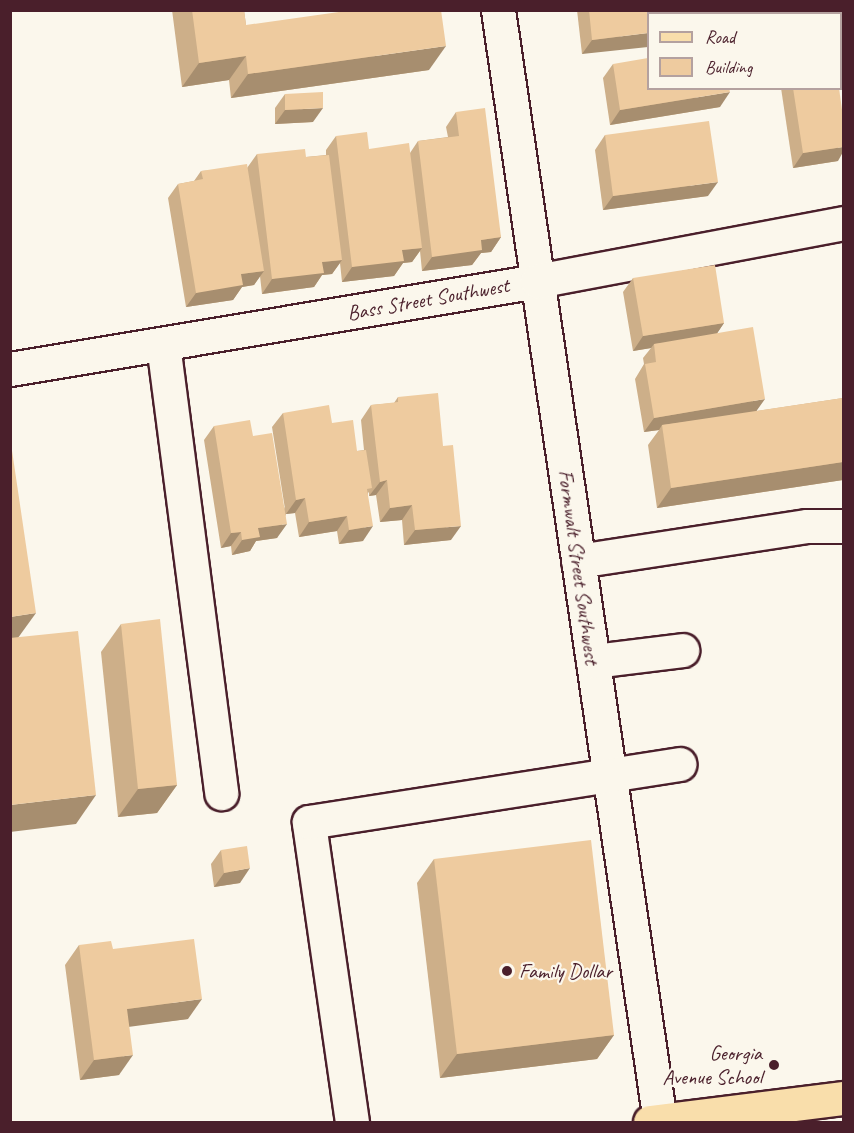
<!DOCTYPE html>
<html>
<head>
<meta charset="utf-8">
<style>
  body { margin:0 }
  #map { position:relative; width:854px; height:1133px; overflow:hidden; background:#fbf7ec; font-family:Caveat,sans-serif }
  div>[style] { position:absolute }
  [style*='--x'] { left:calc(var(--x)*1px); top:calc(var(--y)*1px); width:calc(var(--w)*1px); rotate:calc(var(--a)*1deg) }
  .roads { filter:drop-shadow(2px 0 #4a1f2b) drop-shadow(-2px 0 #4a1f2b) drop-shadow(0 2px #4a1f2b) drop-shadow(0 -2px #4a1f2b) }
  .minor>* { height:33px; margin:-16.5px; padding:0 16.5px; transform-origin:16.5px; border-radius:16.5px; background:#fbf7ec }
  .major>* { height:33px; margin:-16.5px; padding:0 16.5px; transform-origin:16.5px; border-radius:16.5px; background:#f9deab }
  .wall>* { inset:0; background:#cdaf89 }
  .shaded-wall>* { inset:0; background:#a78e6f }
  .building>* { inset:0; background:#eecb9f }
  .dots>* { width:16px; height:16px; translate:-50% -50%; box-sizing:border-box; border:3px solid #fbf7ec; border-radius:50% }
  span { translate:-50% -50%; white-space:nowrap; text-align:center; line-height:1.15; -webkit-text-stroke:4.5px #fbf7ec; paint-order:stroke }
  .street-label { font-size:21px; color:#4a1f2b }
  .poi-label { font-size:21px; color:#4a1f2b }
  .left { translate:0 -50%; text-align:left }
  .right { translate:-100% -50%; text-align:right }
  .frame { position:absolute; inset:0; border:12px solid #4a1f2b; pointer-events:none }
  .legend { position:absolute; left:647px; top:12px; width:195px; height:78px; box-sizing:border-box; background:#fbf7ec; border:2px solid #b4a19f; margin:0; padding:8px 10px; list-style:none; font-size:18px; color:#4a1f2b }
  .legend li { display:flex; align-items:center; gap:12px; height:30px }
  .legend b { width:30px; border:2px solid #b4a19f }
</style>
</head>
<body>
<div id="map">
  <div class="roads">
    <div class="minor">
      <i style="--x:498;--y:10;--w:1124;--a:81.71"></i>
      <i style="--x:163;--y:344;--w:453;--a:82.6"></i>
      <i style="--x:10;--y:369;--w:534;--a:-9.48"></i>
      <i style="--x:537;--y:281;--w:312;--a:-10.7"></i>
      <i style="--x:578;--y:561;--w:232;--a:-8.7"></i>
      <i style="--x:807;--y:526;--w:37;--a:0"></i>
      <i style="--x:593;--y:661;--w:90;--a:-7"></i>
      <i style="--x:352;--y:1122;--w:303;--a:-98.2"></i>
      <i style="--x:309;--y:822;--w:375;--a:-8.9"></i>
    </div>
    <div class="major">
      <i style="--x:650;--y:1122;--w:195;--a:-7.1"></i>
    </div>
  </div>
  <div class="wall">
    <i style="clip-path:polygon(172px 10px,244px 10px,246px 25px,429px 70px,231px 98px,229px 80px,182px 87px)"></i>
    <i style="clip-path:polygon(577px 10px,679px 10px,582px 54px)"></i>
    <i style="clip-path:polygon(613px 64px,720px 107px,610px 125px,603px 78px)"></i>
    <i style="clip-path:polygon(781px 88px,839px 88px,838px 161px,793px 168px)"></i>
    <i style="clip-path:polygon(285px 94px,313px 122px,275px 124px,275px 108px)"></i>
    <i style="clip-path:polygon(456px 112px,501px 237px,491px 252px,481px 253px,472px 265px,422px 271px,420px 251px,412px 262px,403px 263px,394px 276px,342px 282px,340px 263px,332px 274px,322px 275px,314px 287px,262px 294px,260px 276px,254px 285px,242px 287px,233px 300px,186px 307px,168px 198px,178px 184px,194px 181px,201px 171px,247px 168px,257px 154px,306px 157px,326px 155px,326px 150px,336px 136px,369px 149px,410px 153px,418px 141px,448px 137px,446px 127px)"></i>
    <i style="clip-path:polygon(605px 135px,708px 196px,603px 210px,595px 150px)"></i>
    <i style="clip-path:polygon(633px 278px,724px 323px,717px 333px,757px 411px,843px 398px,843px 480px,657px 508px,648px 445px,659px 430px,644px 432px,635px 379px,644px 364px,643px 358px,651px 348px,633px 351px,623px 292px)"></i>
    <i style="clip-path:polygon(398px 397px,451px 540px,404px 545px,402px 520px,380px 522px,376px 495px,369px 496px,369px 492px,368px 493px,363px 541px,339px 544px,337px 531px,299px 537px,295px 513px,286px 514px,277px 538px,256px 541px,250px 551px,232px 555px,231px 546px,221px 548px,204px 440px,214px 426px,253px 436px,285px 509px,272px 427px,283px 413px,332px 423px,357px 451px,364px 450px,361px 420px,371px 405px,394px 403px)"></i>
    <i style="clip-path:polygon(121px 624px,177px 785px,157px 813px,118px 817px,101px 652px)"></i>
    <i style="clip-path:polygon(221px 850px,240px 883px,214px 887px,211px 864px)"></i>
    <i style="clip-path:polygon(434px 859px,614px 1035px,597px 1059px,440px 1078px,417px 883px)"></i>
    <i style="clip-path:polygon(79px 945px,113px 949px,188px 1019px,129px 1026px,119px 1075px,80px 1080px,65px 965px)"></i>
  </div>
  <div class="shaded-wall">
    <i style="clip-path:polygon(648px 33px,648px 47px,582px 54px,592px 40px)"></i>
    <i style="clip-path:polygon(446px 46px,429px 70px,231px 98px,248px 74px)"></i>
    <i style="clip-path:polygon(246px 56px,229px 80px,182px 87px,199px 63px)"></i>
    <i style="clip-path:polygon(730px 92px,720px 107px,610px 125px,620px 110px)"></i>
    <i style="clip-path:polygon(323px 108px,313px 122px,275px 124px,285px 110px)"></i>
    <i style="clip-path:polygon(843px 147px,843px 152px,838px 161px,793px 168px,803px 153px)"></i>
    <i style="clip-path:polygon(718px 182px,708px 196px,603px 210px,613px 196px)"></i>
    <i style="clip-path:polygon(501px 237px,491px 252px,481px 253px,472px 265px,422px 271px,432px 257px,481px 240px)"></i>
    <i style="clip-path:polygon(422px 248px,412px 262px,403px 263px,394px 276px,342px 282px,352px 267px,402px 250px)"></i>
    <i style="clip-path:polygon(342px 260px,332px 274px,322px 275px,314px 287px,262px 294px,272px 279px,322px 262px)"></i>
    <i style="clip-path:polygon(264px 271px,254px 285px,242px 287px,233px 300px,186px 307px,196px 293px,241px 274px)"></i>
    <i style="clip-path:polygon(724px 323px,714px 338px,654px 344px,651px 348px,633px 351px,643px 336px)"></i>
    <i style="clip-path:polygon(765px 399px,755px 413px,662px 425px,659px 430px,644px 432px,654px 418px)"></i>
    <i style="clip-path:polygon(843px 462px,843px 480px,657px 508px,671px 488px)"></i>
    <i style="clip-path:polygon(387px 480px,376px 495px,369px 496px,380px 482px)"></i>
    <i style="clip-path:polygon(305px 498px,295px 513px,286px 514px,296px 500px)"></i>
    <i style="clip-path:polygon(412px 505px,402px 520px,380px 522px,390px 508px)"></i>
    <i style="clip-path:polygon(347px 516px,337px 531px,299px 537px,309px 522px)"></i>
    <i style="clip-path:polygon(287px 524px,277px 538px,256px 541px,250px 551px,232px 555px,242px 540px,258px 528px)"></i>
    <i style="clip-path:polygon(373px 526px,363px 541px,339px 544px,349px 530px)"></i>
    <i style="clip-path:polygon(461px 526px,451px 540px,404px 545px,415px 530px)"></i>
    <i style="clip-path:polygon(241px 532px,231px 546px,221px 548px,231px 533px)"></i>
    <i style="clip-path:polygon(36px 613px,15px 642px,10px 643px,10px 617px)"></i>
    <i style="clip-path:polygon(177px 785px,157px 813px,118px 817px,138px 789px)"></i>
    <i style="clip-path:polygon(96px 795px,76px 824px,10px 832px,10px 805px)"></i>
    <i style="clip-path:polygon(250px 868px,240px 883px,214px 887px,224px 873px)"></i>
    <i style="clip-path:polygon(202px 999px,188px 1019px,113px 1029px,127px 1009px)"></i>
    <i style="clip-path:polygon(614px 1035px,597px 1059px,440px 1078px,457px 1054px)"></i>
    <i style="clip-path:polygon(133px 1055px,119px 1075px,80px 1080px,94px 1060px)"></i>
  </div>
  <div class="building">
    <i style="clip-path:polygon(192px 10px,244px 10px,246px 25px,353px 10px,441px 10px,446px 46px,248px 74px,246px 56px,199px 63px)"></i>
    <i style="clip-path:polygon(589px 10px,679px 10px,679px 14px,648px 14px,648px 33px,592px 40px)"></i>
    <i style="clip-path:polygon(648px 58px,648px 88px,729px 88px,730px 92px,620px 110px,613px 64px)"></i>
    <i style="clip-path:polygon(793px 88px,839px 88px,843px 117px,843px 147px,803px 153px)"></i>
    <i style="clip-path:polygon(323px 92px,323px 108px,285px 110px,285px 94px)"></i>
    <i style="clip-path:polygon(485px 108px,501px 237px,481px 240px,482px 250px,432px 257px,418px 141px,459px 136px,456px 112px)"></i>
    <i style="clip-path:polygon(709px 121px,718px 182px,613px 196px,605px 135px)"></i>
    <i style="clip-path:polygon(367px 132px,369px 149px,409px 143px,422px 248px,402px 250px,404px 261px,352px 267px,336px 136px)"></i>
    <i style="clip-path:polygon(305px 149px,306px 157px,329px 155px,342px 260px,322px 262px,324px 273px,272px 279px,257px 154px)"></i>
    <i style="clip-path:polygon(247px 164px,264px 271px,241px 274px,243px 285px,196px 293px,178px 184px,203px 179px,201px 171px)"></i>
    <i style="clip-path:polygon(715px 265px,724px 323px,643px 336px,633px 278px)"></i>
    <i style="clip-path:polygon(753px 327px,765px 399px,654px 418px,645px 364px,656px 362px,654px 344px)"></i>
    <i style="clip-path:polygon(438px 393px,443px 446px,453px 445px,461px 526px,415px 530px,412px 505px,390px 508px,387px 480px,380px 482px,371px 405px,398px 402px,398px 397px)"></i>
    <i style="clip-path:polygon(843px 398px,843px 462px,671px 488px,662px 425px)"></i>
    <i style="clip-path:polygon(329px 405px,332px 423px,353px 420px,357px 451px,366px 450px,372px 488px,367px 489px,373px 526px,349px 530px,347px 516px,309px 522px,305px 498px,296px 500px,283px 413px)"></i>
    <i style="clip-path:polygon(250px 420px,253px 436px,272px 433px,287px 524px,258px 528px,260px 537px,242px 540px,241px 532px,231px 533px,214px 426px)"></i>
    <i style="clip-path:polygon(10px 437px,36px 613px,10px 617px)"></i>
    <i style="clip-path:polygon(160px 619px,177px 785px,138px 789px,121px 624px)"></i>
    <i style="clip-path:polygon(78px 631px,96px 795px,10px 805px,10px 638px)"></i>
    <i style="clip-path:polygon(591px 840px,614px 1035px,457px 1054px,434px 859px)"></i>
    <i style="clip-path:polygon(247px 846px,250px 868px,224px 873px,221px 850px)"></i>
    <i style="clip-path:polygon(194px 939px,202px 999px,127px 1009px,133px 1055px,94px 1060px,79px 945px,111px 941px,113px 949px)"></i>
  </div>
  <div class="dots">
    <i style="left:507px;top:971px;background:#4a1f2b"></i>
    <i style="left:774px;top:1065px;background:#4a1f2b"></i>
  </div>
  <div class="street-label">
    <span style="left:428px;top:299px;rotate:-10deg">Bass Street Southwest</span>
    <span style="left:579px;top:567px;rotate:82deg">Formwalt Street Southwest</span>
  </div>
  <div class="poi-label">
    <span class="left" style="left:519px;top:971px">Family Dollar</span>
    <span class="right" style="left:762px;top:1065px">Georgia<br>Avenue School</span>
  </div>
  <div class="frame"></div>
  <ul class="legend">
  <li><b style="height:8px;background:#f9deab"></b>Road</li>
  <li><b style="height:16px;background:#eecb9f"></b>Building</li>
  </ul>
</div>
</body>
</html>
